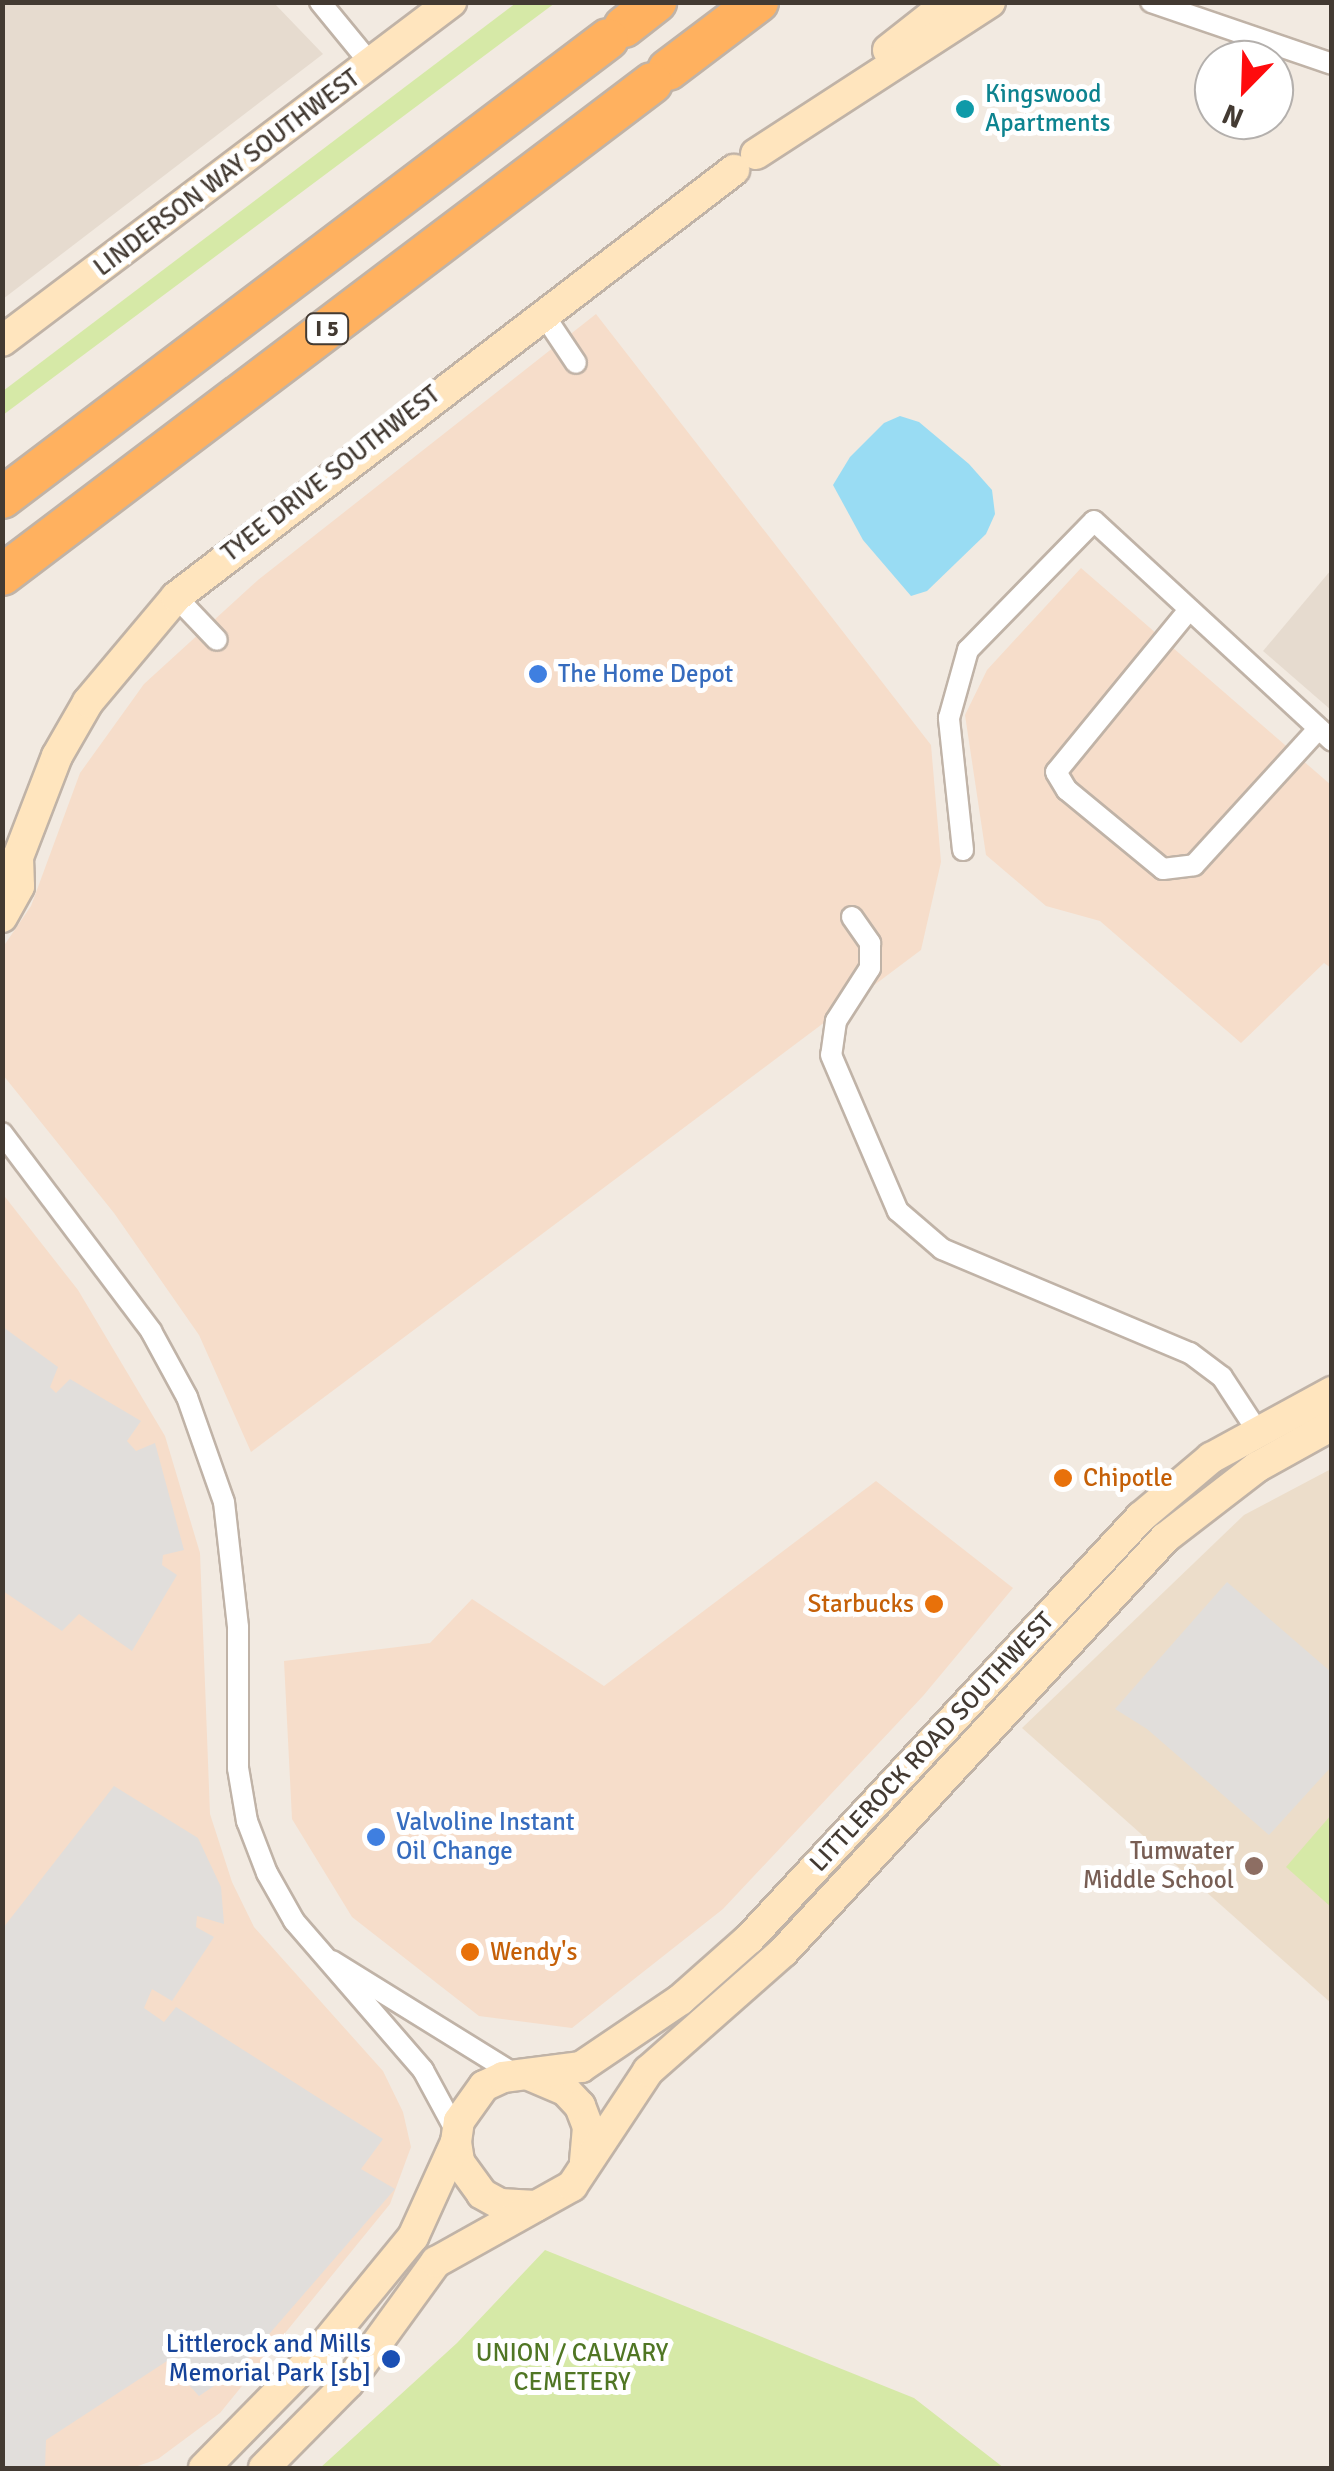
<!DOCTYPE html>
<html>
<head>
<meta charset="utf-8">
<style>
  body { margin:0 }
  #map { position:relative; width:1334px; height:2471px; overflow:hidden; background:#f2eae1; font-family:Signika,sans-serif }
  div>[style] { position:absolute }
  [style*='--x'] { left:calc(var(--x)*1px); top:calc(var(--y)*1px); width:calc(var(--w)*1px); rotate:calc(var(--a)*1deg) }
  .residential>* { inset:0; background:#e6dbcf }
  .commercial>* { inset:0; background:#f6ddca }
  .education>* { inset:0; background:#ecddca }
  .green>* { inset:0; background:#d6e9a7 }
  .parking>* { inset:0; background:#e1dedb }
  .water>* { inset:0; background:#99dcf3 }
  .roads { filter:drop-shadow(2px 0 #c0b3a7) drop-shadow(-2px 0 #c0b3a7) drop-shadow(0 2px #c0b3a7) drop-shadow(0 -2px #c0b3a7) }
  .street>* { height:20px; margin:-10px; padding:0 10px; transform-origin:10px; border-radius:10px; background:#fff }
  .secondary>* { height:30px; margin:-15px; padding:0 15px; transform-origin:15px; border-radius:15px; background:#ffe5be }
  .highway>* { height:40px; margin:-20px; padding:0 20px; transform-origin:20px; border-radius:20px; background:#ffb15f }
  .dots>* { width:28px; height:28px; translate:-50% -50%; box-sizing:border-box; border:5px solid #fff; border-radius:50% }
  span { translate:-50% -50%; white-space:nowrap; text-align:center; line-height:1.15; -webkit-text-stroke:10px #fff; paint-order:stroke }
  .shield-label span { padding:2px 8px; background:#fff; border:2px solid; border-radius:8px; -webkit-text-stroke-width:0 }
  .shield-label { font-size:22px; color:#433a32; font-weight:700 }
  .culture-label { font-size:25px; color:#0d838f }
  .left { translate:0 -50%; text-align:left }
  .street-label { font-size:25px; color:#433a32 }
  .shop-label { font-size:25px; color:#366cbe }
  .food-label { font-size:25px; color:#c56008 }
  .right { translate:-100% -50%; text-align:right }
  .education-label { font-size:25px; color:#785e54 }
  .transit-label { font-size:25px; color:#164399 }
  .park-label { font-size:25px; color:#507624 }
  .frame { position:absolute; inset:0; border:5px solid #433a32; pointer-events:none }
  .north { position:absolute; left:1194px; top:40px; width:100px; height:100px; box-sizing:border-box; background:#fff; border:2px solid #b4b0ad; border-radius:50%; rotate:203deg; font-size:28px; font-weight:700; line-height:40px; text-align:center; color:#433a32 }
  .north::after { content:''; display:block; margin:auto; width:35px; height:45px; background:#ff0b0d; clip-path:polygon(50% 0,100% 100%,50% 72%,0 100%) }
</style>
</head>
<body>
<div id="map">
  <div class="residential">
    <i style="clip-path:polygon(274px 3px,323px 54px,3px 299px,3px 3px)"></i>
    <i style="clip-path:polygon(1331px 570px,1331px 710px,1263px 651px)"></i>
  </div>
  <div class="commercial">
    <i style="clip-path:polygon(596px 314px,931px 745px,941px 862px,921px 950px,251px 1452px,199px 1335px,114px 1213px,3px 1075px,3px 947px,31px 906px,80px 773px,144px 684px,258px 580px)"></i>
    <i style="clip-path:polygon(1081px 568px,1331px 785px,1331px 968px,1324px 963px,1241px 1043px,1100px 921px,1046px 906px,986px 855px,965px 715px,987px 670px)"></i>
    <i style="clip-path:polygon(2px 1193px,78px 1290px,165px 1436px,200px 1553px,210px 1814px,232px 1882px,254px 1927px,383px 2071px,403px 2112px,411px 2147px,390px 2204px,220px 2413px,158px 2459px,132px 2468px,3px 2468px)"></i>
    <i style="clip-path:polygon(876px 1481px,1013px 1588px,923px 1696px,723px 1909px,572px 2028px,479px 2016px,352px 1917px,292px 1819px,284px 1661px,430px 1643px,472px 1599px,604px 1686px)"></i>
  </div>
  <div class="education">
    <i style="clip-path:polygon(1331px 1469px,1331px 2003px,1022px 1728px,1244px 1515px)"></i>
  </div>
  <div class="green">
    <i style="clip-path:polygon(516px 3px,555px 3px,3px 415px,3px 391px)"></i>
    <i style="clip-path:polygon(1331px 1815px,1331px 1907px,1286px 1867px)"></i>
    <i style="clip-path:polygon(545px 2250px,914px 2398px,1004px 2468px,320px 2468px,457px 2343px)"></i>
  </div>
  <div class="parking">
    <i style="clip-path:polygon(3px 1327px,58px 1367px,50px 1387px,56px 1393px,70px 1379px,141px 1421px,127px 1441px,136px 1451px,155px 1443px,184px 1550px,163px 1555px,162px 1565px,177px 1575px,132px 1651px,79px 1614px,62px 1631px,3px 1591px)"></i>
    <i style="clip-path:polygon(1227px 1582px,1331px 1672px,1331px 1767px,1269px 1835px,1147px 1729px,1115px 1709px)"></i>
    <i style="clip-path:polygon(114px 1786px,198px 1838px,221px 1887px,224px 1924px,197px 1916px,196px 1927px,214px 1937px,172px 2001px,152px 1989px,144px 2008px,164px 2022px,176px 2007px,383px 2139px,361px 2169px,395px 2189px,238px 2370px,199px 2396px,167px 2361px,46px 2440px,45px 2468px,3px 2468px,3px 1928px)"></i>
  </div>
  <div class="water">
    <i style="clip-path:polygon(900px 416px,919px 422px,969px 464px,992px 490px,995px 514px,986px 534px,927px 591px,911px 596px,863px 540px,833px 485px,850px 457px,884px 423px)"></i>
  </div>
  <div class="roads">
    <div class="street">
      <i style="--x:320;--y:2;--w:80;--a:50.6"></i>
      <i style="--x:1151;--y:2;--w:191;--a:18.9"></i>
      <i style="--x:542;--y:312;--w:61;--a:56.3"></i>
      <i style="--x:176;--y:597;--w:59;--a:46.4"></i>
      <i style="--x:1188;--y:611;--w:208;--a:129.3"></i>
      <i style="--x:1056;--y:772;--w:21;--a:59"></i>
      <i style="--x:1067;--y:790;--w:124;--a:39.5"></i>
      <i style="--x:1163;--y:869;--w:31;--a:-7"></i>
      <i style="--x:1194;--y:865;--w:184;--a:-47.6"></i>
      <i style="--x:963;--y:850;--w:133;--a:-96.1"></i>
      <i style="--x:949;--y:718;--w:71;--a:-74.4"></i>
      <i style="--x:968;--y:650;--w:180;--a:-45.7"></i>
      <i style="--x:1094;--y:521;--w:324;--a:42.7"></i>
      <i style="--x:852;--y:917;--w:32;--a:55"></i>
      <i style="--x:870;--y:943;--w:25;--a:90"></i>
      <i style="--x:870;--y:968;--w:63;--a:122.7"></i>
      <i style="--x:836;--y:1021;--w:34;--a:98"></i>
      <i style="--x:831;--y:1055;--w:170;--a:66.8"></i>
      <i style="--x:898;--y:1211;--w:58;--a:40.8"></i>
      <i style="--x:942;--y:1249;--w:269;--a:22.8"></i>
      <i style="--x:1190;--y:1353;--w:40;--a:37"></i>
      <i style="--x:1222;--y:1377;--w:62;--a:56.8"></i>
      <i style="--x:2;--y:1133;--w:248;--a:53"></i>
      <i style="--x:151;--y:1331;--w:75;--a:61.4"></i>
      <i style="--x:187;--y:1397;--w:111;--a:70.6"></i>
      <i style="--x:224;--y:1502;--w:126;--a:83.6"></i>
      <i style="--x:238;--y:1627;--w:141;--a:90"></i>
      <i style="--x:238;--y:1768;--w:54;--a:80.4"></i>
      <i style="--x:247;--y:1821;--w:56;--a:69"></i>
      <i style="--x:267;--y:1873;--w:55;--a:60.6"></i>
      <i style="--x:294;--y:1921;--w:197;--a:49.1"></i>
      <i style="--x:423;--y:2070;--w:72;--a:61.6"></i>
      <i style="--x:332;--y:1961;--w:216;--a:31.8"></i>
    </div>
    <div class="secondary">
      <i style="--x:888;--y:50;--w:78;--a:-38.2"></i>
      <i style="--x:756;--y:154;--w:279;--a:-33"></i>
      <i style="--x:2;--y:341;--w:563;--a:-37.05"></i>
      <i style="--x:2;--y:874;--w:23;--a:-47"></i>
      <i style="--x:18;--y:857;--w:108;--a:-68.9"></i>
      <i style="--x:57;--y:756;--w:62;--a:-60.1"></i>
      <i style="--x:88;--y:702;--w:137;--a:-50"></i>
      <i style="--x:176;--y:597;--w:703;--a:-37.42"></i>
      <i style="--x:2;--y:917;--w:35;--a:-61"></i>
      <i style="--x:19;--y:886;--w:29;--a:-92"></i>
      <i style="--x:529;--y:2075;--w:39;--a:23"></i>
      <i style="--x:565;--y:2090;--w:22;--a:47"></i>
      <i style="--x:580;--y:2106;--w:22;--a:69"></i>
      <i style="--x:588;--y:2127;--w:35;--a:95"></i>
      <i style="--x:456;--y:2142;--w:20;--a:81"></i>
      <i style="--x:459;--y:2162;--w:39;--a:54"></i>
      <i style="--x:482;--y:2194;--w:21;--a:29"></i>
      <i style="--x:500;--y:2204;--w:36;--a:3"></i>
      <i style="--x:204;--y:2468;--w:168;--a:-45.5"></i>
      <i style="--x:322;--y:2348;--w:144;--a:-50.7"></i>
      <i style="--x:413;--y:2237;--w:104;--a:-65.6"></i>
      <i style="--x:456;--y:2142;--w:21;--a:-82"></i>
      <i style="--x:459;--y:2121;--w:43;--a:-54.5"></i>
      <i style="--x:484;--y:2086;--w:21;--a:-25"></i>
      <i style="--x:503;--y:2077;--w:79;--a:-7.3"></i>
      <i style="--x:581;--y:2067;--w:120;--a:-34.1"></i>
      <i style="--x:680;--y:2000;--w:92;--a:-41.5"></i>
      <i style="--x:749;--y:1939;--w:576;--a:-47.11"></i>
      <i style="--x:1141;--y:1517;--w:92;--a:-40.1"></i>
      <i style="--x:1211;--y:1458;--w:138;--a:-28.6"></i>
      <i style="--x:264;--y:2468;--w:120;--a:-45.3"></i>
      <i style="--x:348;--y:2383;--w:150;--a:-54"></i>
      <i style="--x:436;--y:2262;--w:156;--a:-29.2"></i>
      <i style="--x:572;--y:2186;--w:138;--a:-56.5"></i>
      <i style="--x:648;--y:2071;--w:180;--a:-41.4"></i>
      <i style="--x:783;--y:1952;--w:563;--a:-47.3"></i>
      <i style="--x:1165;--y:1538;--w:116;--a:-37.7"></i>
      <i style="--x:1257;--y:1467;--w:86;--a:-29.2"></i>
    </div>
    <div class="highway">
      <i style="--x:624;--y:27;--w:41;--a:-38"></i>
      <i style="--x:668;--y:70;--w:113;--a:-37.1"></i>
      <i style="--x:2;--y:498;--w:760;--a:-37.14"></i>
      <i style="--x:2;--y:575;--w:815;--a:-37.12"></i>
    </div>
  </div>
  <div class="dots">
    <i style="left:965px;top:109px;background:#0f9aa8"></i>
    <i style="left:538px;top:674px;background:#3f7fe0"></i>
    <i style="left:1063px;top:1478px;background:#e8710a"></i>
    <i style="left:934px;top:1604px;background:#e8710a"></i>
    <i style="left:376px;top:1837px;background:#3f7fe0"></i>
    <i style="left:1254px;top:1866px;background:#8d6e63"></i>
    <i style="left:470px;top:1952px;background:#e8710a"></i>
    <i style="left:391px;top:2359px;background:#1a4fb4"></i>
  </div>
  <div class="shield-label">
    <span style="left:327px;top:329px">I 5</span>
  </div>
  <div class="culture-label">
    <span class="left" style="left:985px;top:109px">Kingswood<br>Apartments</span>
  </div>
  <div class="street-label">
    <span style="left:227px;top:173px;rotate:-37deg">LINDERSON WAY SOUTHWEST</span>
    <span style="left:331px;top:474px;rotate:-38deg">TYEE DRIVE SOUTHWEST</span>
    <span style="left:932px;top:1742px;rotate:-47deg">LITTLEROCK ROAD SOUTHWEST</span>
  </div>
  <div class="shop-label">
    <span class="left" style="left:558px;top:674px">The Home Depot</span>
    <span class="left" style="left:396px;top:1837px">Valvoline Instant<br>Oil Change</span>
  </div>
  <div class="food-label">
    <span class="left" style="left:1083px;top:1478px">Chipotle</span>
    <span class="right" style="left:914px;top:1604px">Starbucks</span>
    <span class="left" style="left:490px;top:1952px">Wendy's</span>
  </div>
  <div class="education-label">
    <span class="right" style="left:1234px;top:1866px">Tumwater<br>Middle School</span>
  </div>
  <div class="transit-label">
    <span class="right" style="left:371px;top:2359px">Littlerock and Mills<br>Memorial Park [sb]</span>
  </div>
  <div class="park-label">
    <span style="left:572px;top:2368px">UNION / CALVARY<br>CEMETERY</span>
  </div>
  <div class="frame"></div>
  <div class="north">N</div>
</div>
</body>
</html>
